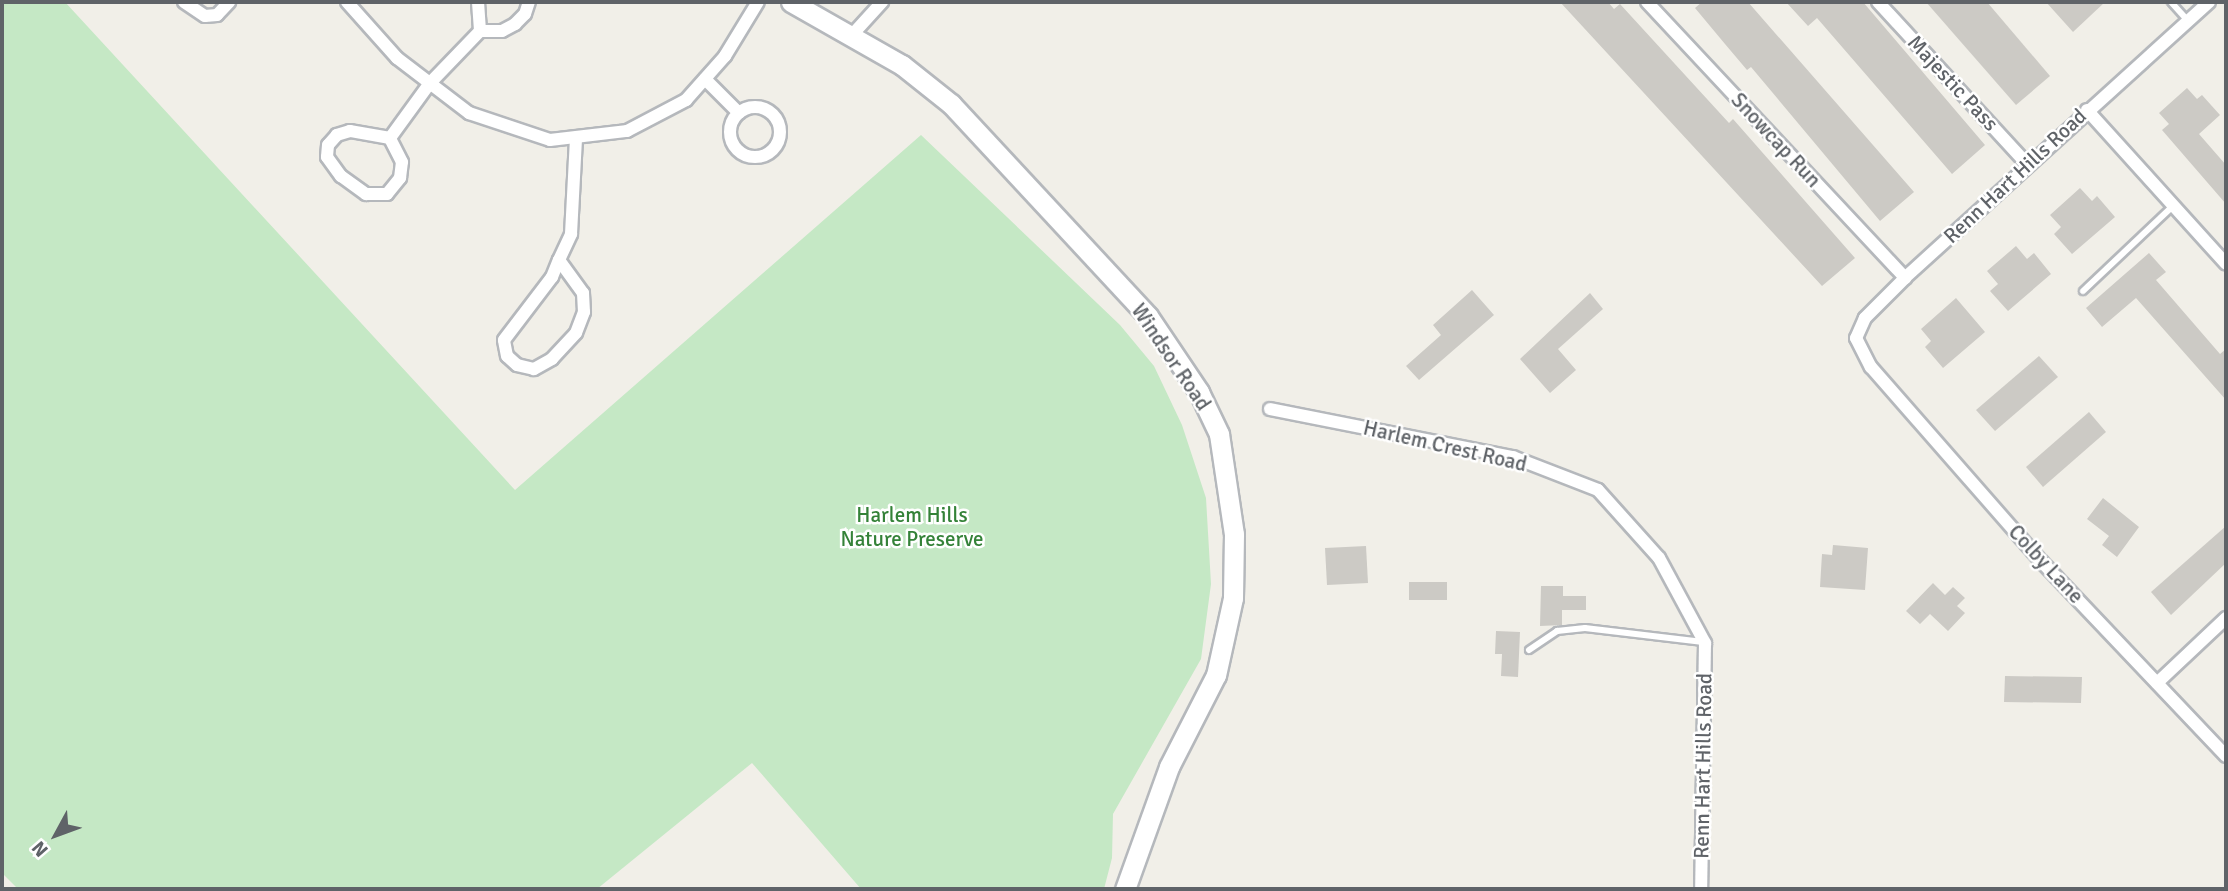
<!DOCTYPE html>
<html>
<head>
<meta charset="utf-8">
<style>
  body { margin:0 }
  #map { position:relative; width:2228px; height:891px; overflow:hidden; background:#f1efe8; font-family:Signika,sans-serif }
  div>[style] { position:absolute }
  [style*='--x'] { left:calc(var(--x)*1px); top:calc(var(--y)*1px); width:calc(var(--w)*1px); rotate:calc(var(--a)*1deg) }
  .green>* { inset:0; background:#c5e8c5 }
  .building>* { inset:0; background:#cccac5 }
  .roads { filter:drop-shadow(2px 0 #b5b8bc) drop-shadow(-2px 0 #b5b8bc) drop-shadow(0 2px #b5b8bc) drop-shadow(0 -2px #b5b8bc) }
  .lane>* { height:6px; margin:-3px; padding:0 3px; transform-origin:3px; border-radius:3px; background:#fff }
  .street>* { height:12px; margin:-6px; padding:0 6px; transform-origin:6px; border-radius:6px; background:#fff }
  .street>.ring { margin:-6px; padding:0; box-sizing:content-box; background:none; border:12px solid #fff; border-radius:50% }
  .secondary>* { height:19px; margin:-9.5px; padding:0 9.5px; transform-origin:9.5px; border-radius:9.5px; background:#fff }
  span { translate:-50% -50%; white-space:nowrap; text-align:center; line-height:1.15; -webkit-text-stroke:5px #fff; paint-order:stroke }
  .street-label { font-size:21px; color:#5f6368 }
  .park-label { font-size:21px; color:#348238 }
  .frame { position:absolute; inset:0; border:4px solid #5f6368; pointer-events:none }
  .north { position:absolute; left:21px; top:800px; width:70px; height:70px; -webkit-text-stroke:5px #fff; paint-order:stroke; rotate:229deg; font-size:19px; font-weight:700; line-height:28px; text-align:center; color:#5f6368 }
  .north::after { content:''; display:block; margin:auto; width:24px; height:32px; background:#5f6368; clip-path:polygon(50% 0,100% 100%,50% 72%,0 100%) }
</style>
</head>
<body>
<div id="map">
  <div class="green">
    <i style="clip-path:polygon(2px 2px,65px 2px,515px 490px,921px 135px,1120px 325px,1154px 366px,1182px 425px,1206px 498px,1211px 584px,1201px 659px,1113px 814px,1112px 858px,1104px 889px,861px 889px,752px 763px,597px 889px,18px 889px,2px 873px)"></i>
  </div>
  <div class="building">
    <i style="clip-path:polygon(1560px 2px,1608px 2px,1614px 9px,1620px 4px,1729px 123px,1733px 119px,1855px 258px,1822px 286px)"></i>
    <i style="clip-path:polygon(1702px 2px,1748px 2px,1914px 192px,1880px 221px,1751px 67px,1747px 70px,1725px 44px,1695px 8px)"></i>
    <i style="clip-path:polygon(1786px 2px,1863px 2px,1985px 145px,1952px 174px,1817px 18px,1808px 26px)"></i>
    <i style="clip-path:polygon(1926px 2px,1987px 2px,2050px 76px,2016px 105px)"></i>
    <i style="clip-path:polygon(2046px 2px,2105px 2px,2073px 32px)"></i>
    <i style="clip-path:polygon(2187px 88px,2197px 99px,2202px 95px,2220px 115px,2199px 134px,2226px 165px,2226px 204px,2162px 130px,2169px 124px,2159px 113px)"></i>
    <i style="clip-path:polygon(2080px 188px,2092px 201px,2097px 196px,2115px 217px,2072px 254px,2054px 234px,2061px 227px,2050px 215px)"></i>
    <i style="clip-path:polygon(2016px 246px,2027px 259px,2034px 253px,2051px 274px,2008px 311px,1990px 291px,1998px 284px,1987px 271px)"></i>
    <i style="clip-path:polygon(2149px 253px,2166px 272px,2156px 280px,2220px 354px,2226px 349px,2226px 400px,2136px 298px,2102px 327px,2086px 308px)"></i>
    <i style="clip-path:polygon(1472px 290px,1494px 315px,1419px 380px,1406px 366px,1441px 335px,1433px 325px)"></i>
    <i style="clip-path:polygon(1590px 293px,1603px 309px,1558px 349px,1576px 370px,1550px 393px,1520px 359px)"></i>
    <i style="clip-path:polygon(1956px 298px,1985px 332px,1943px 368px,1925px 347px,1931px 341px,1921px 329px)"></i>
    <i style="clip-path:polygon(2039px 356px,2058px 377px,1995px 431px,1976px 410px)"></i>
    <i style="clip-path:polygon(2089px 412px,2106px 432px,2043px 487px,2026px 467px)"></i>
    <i style="clip-path:polygon(2103px 498px,2139px 527px,2117px 557px,2102px 545px,2109px 536px,2087px 519px)"></i>
    <i style="clip-path:polygon(2226px 526px,2226px 563px,2171px 615px,2151px 592px)"></i>
    <i style="clip-path:polygon(1833px 545px,1868px 548px,1865px 590px,1820px 587px,1822px 554px,1832px 555px)"></i>
    <i style="clip-path:polygon(1366px 546px,1368px 583px,1327px 585px,1325px 548px)"></i>
    <i style="clip-path:polygon(1409px 582px,1447px 582px,1447px 600px,1409px 600px)"></i>
    <i style="clip-path:polygon(1933px 583px,1945px 595px,1953px 587px,1965px 598px,1957px 606px,1965px 613px,1948px 631px,1930px 614px,1920px 624px,1906px 611px)"></i>
    <i style="clip-path:polygon(1541px 586px,1563px 586px,1563px 596px,1586px 596px,1586px 610px,1562px 610px,1562px 625px,1540px 626px)"></i>
    <i style="clip-path:polygon(1496px 631px,1520px 632px,1518px 677px,1501px 676px,1502px 654px,1495px 654px)"></i>
    <i style="clip-path:polygon(2005px 676px,2082px 677px,2081px 703px,2004px 702px)"></i>
  </div>
  <div class="roads">
    <div class="lane">
      <i style="--x:2171;--y:2;--w:25;--a:48"></i>
      <i style="--x:2083;--y:291;--w:124;--a:-43.4"></i>
      <i style="--x:1529;--y:650;--w:34;--a:-34"></i>
      <i style="--x:1557;--y:631;--w:28;--a:-6"></i>
      <i style="--x:1585;--y:628;--w:119;--a:6.8"></i>
    </div>
    <div class="street">
      <i style="--x:184;--y:2;--w:25;--a:34"></i>
      <i style="--x:205;--y:16;--w:12;--a:-5"></i>
      <i style="--x:217;--y:15;--w:18;--a:-47"></i>
      <i style="--x:347;--y:2;--w:75;--a:48.2"></i>
      <i style="--x:397;--y:58;--w:91;--a:37.4"></i>
      <i style="--x:469;--y:113;--w:85;--a:18.4"></i>
      <i style="--x:550;--y:140;--w:78;--a:-6.7"></i>
      <i style="--x:627;--y:131;--w:67;--a:-27.7"></i>
      <i style="--x:686;--y:100;--w:59;--a:-48.4"></i>
      <i style="--x:725;--y:56;--w:63;--a:-58.6"></i>
      <i style="--x:478;--y:2;--w:29;--a:86"></i>
      <i style="--x:1647;--y:2;--w:378;--a:46.9"></i>
      <i style="--x:1878;--y:2;--w:222;--a:47.4"></i>
      <i style="--x:2209;--y:2;--w:411;--a:137.8"></i>
      <i style="--x:1905;--y:278;--w:57;--a:135"></i>
      <i style="--x:1865;--y:318;--w:22;--a:114"></i>
      <i style="--x:1856;--y:338;--w:33;--a:63"></i>
      <i style="--x:1871;--y:367;--w:258;--a:48.8"></i>
      <i style="--x:2041;--y:561;--w:269;--a:46.5"></i>
      <i style="--x:852;--y:35;--w:45;--a:-47.7"></i>
      <i style="--x:705;--y:79;--w:48;--a:45"></i>
      <i class="ring" style="left:730px;top:107px;width:38px;height:38px"></i>
      <i style="--x:2087;--y:110;--w:207;--a:47.9"></i>
      <i style="--x:390;--y:138;--w:41;--a:-170.1"></i>
      <i style="--x:350;--y:131;--w:14;--a:163"></i>
      <i style="--x:337;--y:135;--w:13;--a:132"></i>
      <i style="--x:328;--y:145;--w:12;--a:95"></i>
      <i style="--x:327;--y:157;--w:24;--a:54"></i>
      <i style="--x:341;--y:176;--w:31;--a:36"></i>
      <i style="--x:366;--y:194;--w:21;--a:0"></i>
      <i style="--x:387;--y:194;--w:21;--a:-51"></i>
      <i style="--x:400;--y:178;--w:16;--a:-83"></i>
      <i style="--x:402;--y:162;--w:27;--a:-117"></i>
      <i style="--x:390;--y:138;--w:68;--a:-54"></i>
      <i style="--x:430;--y:83;--w:72;--a:-46.1"></i>
      <i style="--x:480;--y:31;--w:22;--a:0"></i>
      <i style="--x:502;--y:31;--w:15;--a:-28"></i>
      <i style="--x:515;--y:24;--w:14;--a:-45"></i>
      <i style="--x:525;--y:14;--w:13;--a:-72"></i>
      <i style="--x:559;--y:260;--w:41;--a:54"></i>
      <i style="--x:583;--y:293;--w:19;--a:87"></i>
      <i style="--x:584;--y:312;--w:22;--a:111"></i>
      <i style="--x:576;--y:333;--w:35;--a:133"></i>
      <i style="--x:552;--y:359;--w:21;--a:151"></i>
      <i style="--x:534;--y:369;--w:17;--a:-167"></i>
      <i style="--x:517;--y:365;--w:13;--a:-138"></i>
      <i style="--x:507;--y:356;--w:16;--a:-101"></i>
      <i style="--x:504;--y:340;--w:79;--a:-52.7"></i>
      <i style="--x:552;--y:277;--w:18;--a:-68"></i>
      <i style="--x:559;--y:260;--w:29;--a:-65"></i>
      <i style="--x:571;--y:234;--w:97;--a:-87"></i>
      <i style="--x:1270;--y:409;--w:248;--a:11.2"></i>
      <i style="--x:1513;--y:457;--w:91;--a:21.2"></i>
      <i style="--x:1598;--y:490;--w:91;--a:48.1"></i>
      <i style="--x:1659;--y:558;--w:97;--a:61.6"></i>
      <i style="--x:1705;--y:643;--w:246;--a:90.9"></i>
      <i style="--x:2157;--y:683;--w:95;--a:-43.3"></i>
    </div>
    <div class="secondary">
      <i style="--x:791;--y:2;--w:128;--a:29.6"></i>
      <i style="--x:902;--y:65;--w:63;--a:38.5"></i>
      <i style="--x:951;--y:104;--w:289;--a:47.1"></i>
      <i style="--x:1148;--y:316;--w:92;--a:56.1"></i>
      <i style="--x:1199;--y:392;--w:47;--a:64.5"></i>
      <i style="--x:1219;--y:434;--w:101;--a:81.5"></i>
      <i style="--x:1234;--y:534;--w:64;--a:90.9"></i>
      <i style="--x:1233;--y:598;--w:79;--a:102.4"></i>
      <i style="--x:1216;--y:675;--w:103;--a:117.1"></i>
      <i style="--x:1169;--y:767;--w:130;--a:109.8"></i>
    </div>
  </div>
  <div class="street-label">
    <span style="left:1953px;top:83px;rotate:47deg">Majestic Pass</span>
    <span style="left:1776px;top:140px;rotate:47deg">Snowcap Run</span>
    <span style="left:2015px;top:176px;rotate:-43deg">Renn Hart Hills Road</span>
    <span style="left:1171px;top:357px;rotate:56deg">Windsor Road</span>
    <span style="left:1445px;top:446px;rotate:13deg">Harlem Crest Road</span>
    <span style="left:2046px;top:564px;rotate:47deg">Colby Lane</span>
    <span style="left:1703px;top:766px;rotate:-89deg">Renn Hart Hills Road</span>
  </div>
  <div class="park-label">
    <span style="left:912px;top:527px">Harlem Hills<br>Nature Preserve</span>
  </div>
  <div class="frame"></div>
  <div class="north">N</div>
</div>
</body>
</html>
